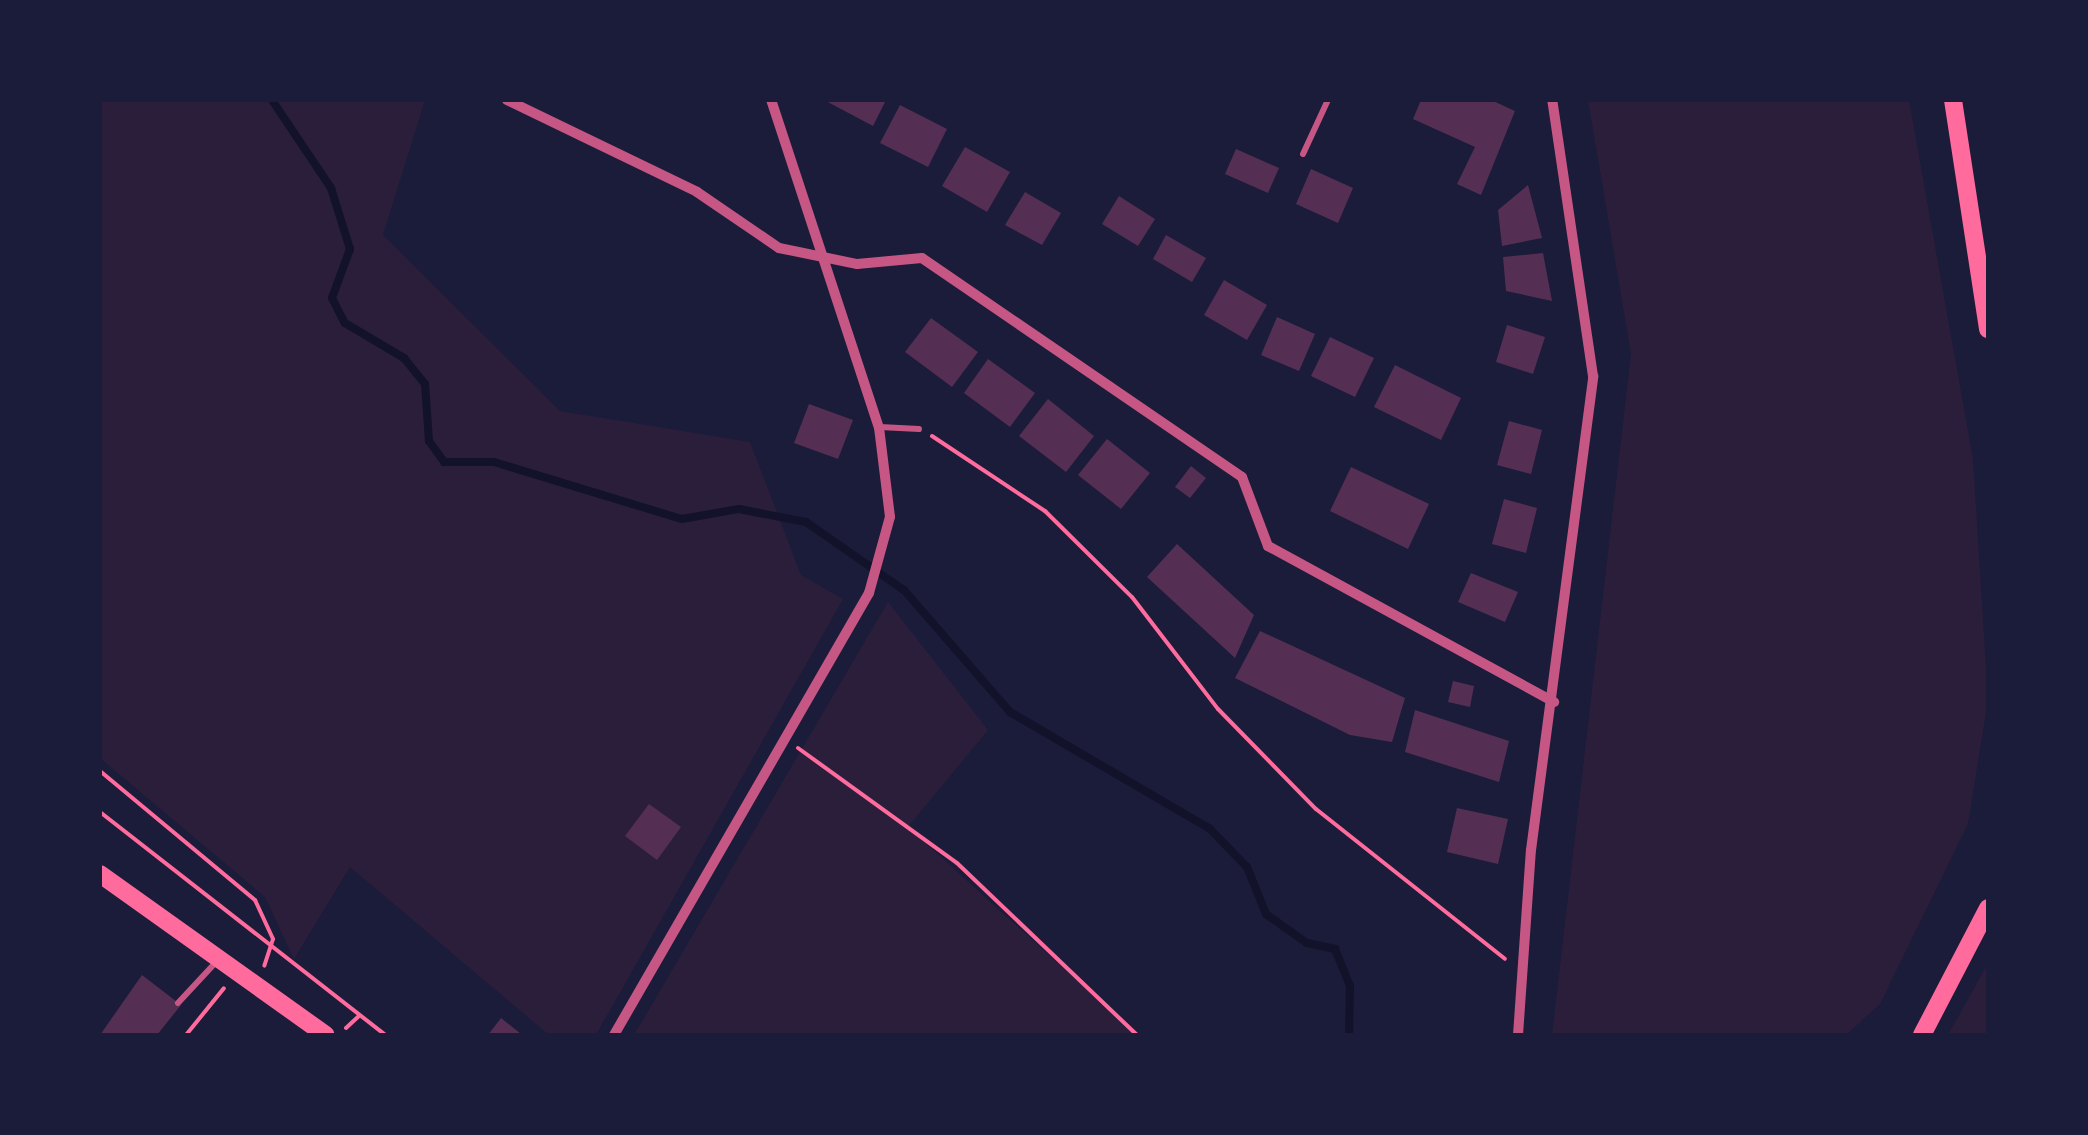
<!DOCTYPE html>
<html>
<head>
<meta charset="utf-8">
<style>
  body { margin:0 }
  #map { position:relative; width:2088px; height:1135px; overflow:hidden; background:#1b1b3a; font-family:Helvetica,sans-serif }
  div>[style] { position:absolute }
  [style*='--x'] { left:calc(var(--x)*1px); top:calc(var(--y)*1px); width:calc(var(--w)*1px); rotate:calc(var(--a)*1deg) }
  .green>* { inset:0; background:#2a1e3b }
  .stream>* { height:8px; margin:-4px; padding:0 4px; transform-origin:4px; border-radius:4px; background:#12122b }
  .building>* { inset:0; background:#542f53 }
  .path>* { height:4px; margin:-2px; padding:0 2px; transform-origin:2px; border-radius:2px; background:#ff6b9d }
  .service>* { height:6px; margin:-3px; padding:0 3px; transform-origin:3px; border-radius:3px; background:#c65784 }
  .minor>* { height:10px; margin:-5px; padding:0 5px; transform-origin:5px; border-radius:5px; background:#c65784 }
  .secondary>* { height:18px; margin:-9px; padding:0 9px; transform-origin:9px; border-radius:9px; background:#ff6b9d }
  span { translate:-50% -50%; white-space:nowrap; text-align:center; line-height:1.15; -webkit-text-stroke:10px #1b1b3a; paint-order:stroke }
  .frame { position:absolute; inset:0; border:102px solid #1b1b3a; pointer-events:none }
</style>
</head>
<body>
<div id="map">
  <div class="green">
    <i style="clip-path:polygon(100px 100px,425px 100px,383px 235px,560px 411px,750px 442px,801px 575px,843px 599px,596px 1035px,549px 1035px,350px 867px,294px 959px,265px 897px,100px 758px)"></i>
    <i style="clip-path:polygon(1588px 100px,1909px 100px,1973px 459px,1988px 700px,1968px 824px,1880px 1004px,1846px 1035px,1552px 1035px,1631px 354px)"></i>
    <i style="clip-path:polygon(888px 602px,988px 730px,908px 827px,1137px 1035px,634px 1035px)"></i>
    <i style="clip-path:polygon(1988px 963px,1988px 1035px,1948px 1035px)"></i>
  </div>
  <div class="stream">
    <i style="--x:272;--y:100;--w:106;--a:56.2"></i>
    <i style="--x:331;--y:188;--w:64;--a:72.7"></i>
    <i style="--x:350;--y:249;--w:52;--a:110.2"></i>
    <i style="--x:332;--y:298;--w:28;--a:63"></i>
    <i style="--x:345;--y:323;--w:69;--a:30.7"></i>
    <i style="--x:404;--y:358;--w:33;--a:51"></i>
    <i style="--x:425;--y:384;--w:57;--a:86"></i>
    <i style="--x:429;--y:441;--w:26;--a:54"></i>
    <i style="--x:444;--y:462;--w:50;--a:0"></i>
    <i style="--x:494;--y:462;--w:196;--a:16.9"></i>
    <i style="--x:682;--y:519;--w:58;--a:-10"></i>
    <i style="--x:739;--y:509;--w:68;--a:11"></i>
    <i style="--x:806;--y:522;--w:119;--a:34.8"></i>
    <i style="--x:904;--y:590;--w:162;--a:49"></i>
    <i style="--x:1010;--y:712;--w:232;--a:30.3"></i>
    <i style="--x:1210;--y:829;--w:53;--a:45.8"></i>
    <i style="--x:1247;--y:867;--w:51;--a:68"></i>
    <i style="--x:1266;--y:914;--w:50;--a:35.3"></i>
    <i style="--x:1307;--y:943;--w:29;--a:12"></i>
    <i style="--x:1335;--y:949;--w:40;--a:68"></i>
    <i style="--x:1350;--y:986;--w:49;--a:91.2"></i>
  </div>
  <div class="building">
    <i style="clip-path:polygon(824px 100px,886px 100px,873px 126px)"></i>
    <i style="clip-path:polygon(1421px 100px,1491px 100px,1515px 111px,1481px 195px,1457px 184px,1475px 147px,1413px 119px)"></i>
    <i style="clip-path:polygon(900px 105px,947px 129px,928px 167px,880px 143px)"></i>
    <i style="clip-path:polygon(965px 147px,1010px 172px,987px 212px,942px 186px)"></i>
    <i style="clip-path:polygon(1236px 149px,1279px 168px,1268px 193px,1225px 174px)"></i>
    <i style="clip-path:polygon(1311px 169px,1353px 188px,1338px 223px,1296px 204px)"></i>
    <i style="clip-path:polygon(1528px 185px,1542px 238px,1502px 246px,1498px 210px)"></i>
    <i style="clip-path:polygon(1025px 192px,1061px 213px,1042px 245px,1005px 225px)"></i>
    <i style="clip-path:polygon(1119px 196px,1155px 219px,1138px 246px,1102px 224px)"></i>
    <i style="clip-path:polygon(1166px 235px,1206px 258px,1192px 282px,1153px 259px)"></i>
    <i style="clip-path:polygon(1543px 253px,1552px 301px,1506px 291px,1503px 257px)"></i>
    <i style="clip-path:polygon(1224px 280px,1267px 305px,1247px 340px,1204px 315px)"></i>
    <i style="clip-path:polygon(1277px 317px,1315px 334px,1299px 371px,1261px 355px)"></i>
    <i style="clip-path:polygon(931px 318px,978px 352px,952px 387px,905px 352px)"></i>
    <i style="clip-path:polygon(1507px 325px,1545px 337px,1533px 374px,1496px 362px)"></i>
    <i style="clip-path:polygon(1330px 337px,1374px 358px,1355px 397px,1311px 376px)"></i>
    <i style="clip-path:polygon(988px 359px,1035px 393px,1010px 427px,964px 393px)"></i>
    <i style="clip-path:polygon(1395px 365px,1461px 398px,1441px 440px,1374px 407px)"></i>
    <i style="clip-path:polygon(1048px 399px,1094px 436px,1066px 472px,1019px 436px)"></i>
    <i style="clip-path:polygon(809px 404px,853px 420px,838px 459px,794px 443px)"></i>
    <i style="clip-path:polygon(1509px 421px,1542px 430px,1531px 474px,1497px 465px)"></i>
    <i style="clip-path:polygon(1107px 439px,1150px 473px,1121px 509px,1078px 475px)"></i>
    <i style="clip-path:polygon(1191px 466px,1206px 478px,1190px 498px,1175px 487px)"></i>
    <i style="clip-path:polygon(1351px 467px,1429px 504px,1408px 549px,1330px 511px)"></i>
    <i style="clip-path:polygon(1504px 499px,1537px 508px,1526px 553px,1492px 544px)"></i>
    <i style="clip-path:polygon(1177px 544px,1254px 615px,1235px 658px,1147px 577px)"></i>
    <i style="clip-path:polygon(1471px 573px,1518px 592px,1505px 622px,1458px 602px)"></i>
    <i style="clip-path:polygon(1260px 631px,1405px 698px,1392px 742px,1350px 735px,1235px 678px)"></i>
    <i style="clip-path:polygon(1453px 681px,1474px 686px,1470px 707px,1448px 702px)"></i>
    <i style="clip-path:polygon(1415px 710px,1509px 741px,1499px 782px,1405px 752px)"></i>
    <i style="clip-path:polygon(649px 804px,681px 827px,657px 860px,625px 836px)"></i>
    <i style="clip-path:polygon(1457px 808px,1508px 819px,1498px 864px,1447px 852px)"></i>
    <i style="clip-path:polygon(142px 975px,181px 1005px,157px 1035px,100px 1035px)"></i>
    <i style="clip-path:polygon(501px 1018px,521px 1034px,532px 1035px,488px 1035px)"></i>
  </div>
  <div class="path">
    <i style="--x:932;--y:436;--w:136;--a:33.6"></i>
    <i style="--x:1045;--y:511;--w:122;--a:44.7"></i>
    <i style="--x:1132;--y:597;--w:141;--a:52.5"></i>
    <i style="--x:1218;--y:709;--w:140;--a:45.6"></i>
    <i style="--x:1316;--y:809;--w:241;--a:38.4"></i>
    <i style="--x:798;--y:748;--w:196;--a:35.9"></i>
    <i style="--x:957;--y:863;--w:249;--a:43.7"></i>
    <i style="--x:100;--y:771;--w:202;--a:39.8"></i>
    <i style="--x:255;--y:900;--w:43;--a:65.2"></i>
    <i style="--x:273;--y:939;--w:28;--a:108"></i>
    <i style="--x:100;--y:812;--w:362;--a:38"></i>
    <i style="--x:346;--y:1028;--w:18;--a:-43"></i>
    <i style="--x:186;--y:1035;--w:60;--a:-51"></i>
  </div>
  <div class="service">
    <i style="--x:1303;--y:154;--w:60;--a:-65.2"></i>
    <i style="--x:880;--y:427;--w:39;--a:3"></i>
    <i style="--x:178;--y:1003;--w:59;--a:-47.1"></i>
  </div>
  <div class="minor">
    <i style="--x:507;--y:100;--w:211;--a:25.8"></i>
    <i style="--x:697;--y:192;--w:99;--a:34.3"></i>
    <i style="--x:779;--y:248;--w:80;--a:11.6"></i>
    <i style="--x:857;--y:264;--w:65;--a:-5.3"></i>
    <i style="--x:922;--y:258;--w:388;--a:34.4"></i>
    <i style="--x:1242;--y:477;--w:74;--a:69.4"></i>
    <i style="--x:1268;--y:546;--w:326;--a:28.6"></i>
    <i style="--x:614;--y:1035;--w:510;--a:-60.02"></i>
    <i style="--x:869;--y:593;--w:79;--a:-74.6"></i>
    <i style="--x:890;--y:517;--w:90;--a:-97"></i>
    <i style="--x:879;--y:428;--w:345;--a:-108.2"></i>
    <i style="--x:1518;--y:1035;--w:185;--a:-86"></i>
    <i style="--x:1531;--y:850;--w:478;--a:-82.5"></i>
    <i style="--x:1593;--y:376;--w:279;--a:-98.4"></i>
  </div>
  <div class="secondary">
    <i style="--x:1953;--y:100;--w:232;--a:81.3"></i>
    <i style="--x:100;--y:874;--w:277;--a:35.5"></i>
    <i style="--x:1922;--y:1035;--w:143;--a:-62.5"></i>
  </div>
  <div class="frame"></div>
</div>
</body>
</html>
